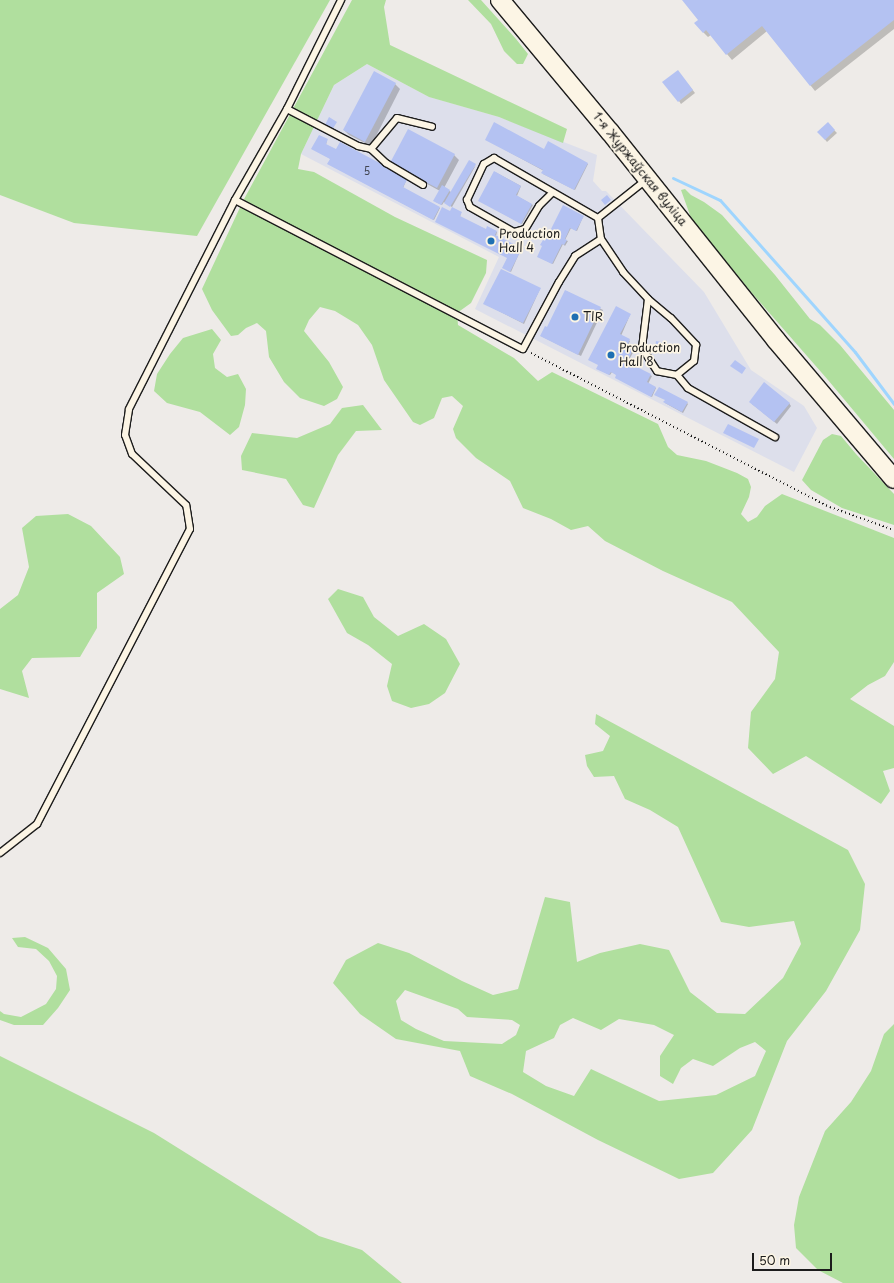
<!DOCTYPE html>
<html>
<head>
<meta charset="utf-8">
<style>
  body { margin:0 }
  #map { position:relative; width:894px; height:1283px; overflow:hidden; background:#eeebe8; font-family:"Playpen Sans",sans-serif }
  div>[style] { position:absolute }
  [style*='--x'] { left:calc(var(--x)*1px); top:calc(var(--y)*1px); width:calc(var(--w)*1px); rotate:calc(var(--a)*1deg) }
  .built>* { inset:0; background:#dddfeb }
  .green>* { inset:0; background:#b0df9e }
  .shadow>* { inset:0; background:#0003 }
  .stream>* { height:3px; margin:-1.5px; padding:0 1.5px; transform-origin:1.5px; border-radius:1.5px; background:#9fd5fe }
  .building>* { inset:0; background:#b4c2f2 }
  .path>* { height:2px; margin-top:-1px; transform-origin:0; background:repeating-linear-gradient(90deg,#1c1c1c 0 1px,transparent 0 4px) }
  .roads { filter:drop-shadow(1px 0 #1c1c1c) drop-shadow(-1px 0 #1c1c1c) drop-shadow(0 1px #1c1c1c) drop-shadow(0 -1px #1c1c1c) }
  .lane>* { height:6px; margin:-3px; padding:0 3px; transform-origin:3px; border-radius:3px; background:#fcf5e5 }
  .secondary>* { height:18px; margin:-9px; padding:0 9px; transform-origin:9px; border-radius:9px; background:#fcf5e5 }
  .dots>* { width:11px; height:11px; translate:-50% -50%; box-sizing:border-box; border:2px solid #fcf5e5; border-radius:50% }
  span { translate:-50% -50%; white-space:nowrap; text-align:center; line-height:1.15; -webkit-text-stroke:3.5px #fcf5e5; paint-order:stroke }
  .number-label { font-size:10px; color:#424652 }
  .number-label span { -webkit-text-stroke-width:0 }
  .street-label { font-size:12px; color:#1c1c1c }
  .poi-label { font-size:12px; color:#1c1c1c }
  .left { translate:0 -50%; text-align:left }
  .scale { position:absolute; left:752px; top:1253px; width:80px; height:18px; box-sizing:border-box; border:2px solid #1c1c1c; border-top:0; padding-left:5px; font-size:12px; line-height:14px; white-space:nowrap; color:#1c1c1c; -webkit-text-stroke:3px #fcf5e5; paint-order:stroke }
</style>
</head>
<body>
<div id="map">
  <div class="built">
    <i style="clip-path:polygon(367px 64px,429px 97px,499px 117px,597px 155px,593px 181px,602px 191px,606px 191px,704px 292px,751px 370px,804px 406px,817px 428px,794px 472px,475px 309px,499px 257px,301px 154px,334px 85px)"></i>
  </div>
  <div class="green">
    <i style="clip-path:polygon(0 0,330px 0,197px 236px,74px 223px,0 195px)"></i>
    <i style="clip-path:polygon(352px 0,386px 0,384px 7px,390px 45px,567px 129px,563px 143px,499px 117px,429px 97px,367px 64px,334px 85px,301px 154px,298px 169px,314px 172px,395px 217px,487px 260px,486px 273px,471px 303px,457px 313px,458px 325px,514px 358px,538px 381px,552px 372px,658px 424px,668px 447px,677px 455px,706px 461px,737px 473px,748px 479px,751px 487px,749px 497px,741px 514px,748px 522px,757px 517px,765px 506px,782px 494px,894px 538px,894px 662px,885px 676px,868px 685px,850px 699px,894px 726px,894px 768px,883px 771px,890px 791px,881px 804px,806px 756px,773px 774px,748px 748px,751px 712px,775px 679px,779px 652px,732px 602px,663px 571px,605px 541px,588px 526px,571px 530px,551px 519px,523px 508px,510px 481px,476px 458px,456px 438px,453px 429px,463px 406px,452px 396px,442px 398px,434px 418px,420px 425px,413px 422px,384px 380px,372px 345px,358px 325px,335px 311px,320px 307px,309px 320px,304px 331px,329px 362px,343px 387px,337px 399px,324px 406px,300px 398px,284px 382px,269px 357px,266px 331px,257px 323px,246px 328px,238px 335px,231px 336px,212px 310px,202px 289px,243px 201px)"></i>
    <i style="clip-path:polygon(468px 0,481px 0,516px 39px,528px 54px,523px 64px,517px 64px,504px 51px,491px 24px)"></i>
    <i style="clip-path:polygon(685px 189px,691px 195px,704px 202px,722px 215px,775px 275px,810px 319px,820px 325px,840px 345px,894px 410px,894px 459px,828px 380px,751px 292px,691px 218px,681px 190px)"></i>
    <i style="clip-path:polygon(212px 329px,221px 340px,213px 354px,215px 368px,227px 377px,238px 374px,246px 389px,245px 405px,239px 427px,230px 435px,200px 412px,167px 403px,154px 391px,157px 374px,170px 354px,183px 338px)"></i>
    <i style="clip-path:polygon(363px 405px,382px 430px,356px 431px,338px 455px,314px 508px,303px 505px,286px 479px,242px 470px,241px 456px,252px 433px,297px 438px,330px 424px,342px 408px)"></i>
    <i style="clip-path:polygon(832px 434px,841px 436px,856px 454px,894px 494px,894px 525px,842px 508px,811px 490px,802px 480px,823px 440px)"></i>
    <i style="clip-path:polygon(68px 514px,91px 526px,120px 557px,124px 574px,97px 593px,97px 628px,80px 657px,32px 658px,22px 671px,29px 698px,0 689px,0 609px,18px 595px,29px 567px,22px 528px,36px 516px)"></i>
    <i style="clip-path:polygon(338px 589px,363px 597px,374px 617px,398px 636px,424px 624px,446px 639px,460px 664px,445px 693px,429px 704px,411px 708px,392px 701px,387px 686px,392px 664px,368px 645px,347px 633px,328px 599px)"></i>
    <i style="clip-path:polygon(evenodd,596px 714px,848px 850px,865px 884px,860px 930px,826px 991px,787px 1041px,752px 1130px,713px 1173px,679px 1179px,598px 1140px,512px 1094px,470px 1076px,460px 1051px,396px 1039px,360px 1014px,333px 983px,346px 960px,378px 943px,409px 953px,462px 981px,493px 995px,518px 989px,545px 897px,570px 902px,577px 962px,600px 953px,640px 944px,669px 950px,690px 992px,717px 1013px,745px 1014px,783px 978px,801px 944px,794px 921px,749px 927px,721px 922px,678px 827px,650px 810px,625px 799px,614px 776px,594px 777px,587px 766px,585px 755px,603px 751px,610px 736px,595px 724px,596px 714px,405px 990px,458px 1009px,467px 1017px,512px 1020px,520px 1025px,516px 1035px,502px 1044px,444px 1041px,416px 1029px,401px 1020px,396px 1001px,405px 990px,596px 714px,573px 1018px,601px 1030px,619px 1019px,654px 1025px,674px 1035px,660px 1056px,660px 1076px,673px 1084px,681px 1068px,693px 1059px,713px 1066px,740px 1048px,755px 1042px,766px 1051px,755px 1076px,716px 1095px,659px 1101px,591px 1069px,574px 1096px,546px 1086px,523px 1072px,526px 1051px,554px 1038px,560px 1025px,573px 1018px)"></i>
    <i style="clip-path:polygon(25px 937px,48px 948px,66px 969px,70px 990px,58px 1008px,43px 1025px,14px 1025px,0 1020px,0 1011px,4px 1014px,21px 1017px,46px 1004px,56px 989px,57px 976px,49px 961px,36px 949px,18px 947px,12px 938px)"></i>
    <i style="clip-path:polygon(894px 1024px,894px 1283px,843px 1283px,818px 1270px,796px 1248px,794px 1225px,799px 1197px,825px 1131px,851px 1102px,871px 1071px,884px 1034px)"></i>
    <i style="clip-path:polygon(0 1056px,154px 1133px,319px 1236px,362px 1250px,402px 1283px,0 1283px)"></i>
  </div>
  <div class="shadow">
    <i style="clip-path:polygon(684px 0,894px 0,894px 29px,815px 91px,767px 31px,732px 60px,711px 35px,708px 37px,703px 32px,699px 20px)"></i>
    <i style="clip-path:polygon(680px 74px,695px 93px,681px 104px,679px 101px)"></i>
    <i style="clip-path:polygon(395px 84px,400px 89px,371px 146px,349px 135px,344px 130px)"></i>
    <i style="clip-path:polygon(828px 124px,837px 133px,827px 142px,819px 132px)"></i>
    <i style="clip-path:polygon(327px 140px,326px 145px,337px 150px,407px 179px,403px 188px,440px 208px,434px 220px,329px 164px,331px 159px,313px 149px)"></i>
    <i style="clip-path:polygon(487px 140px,544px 150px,588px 164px,575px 190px,543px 174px,544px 171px)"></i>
    <i style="clip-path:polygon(454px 155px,459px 160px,444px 188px,451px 192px,476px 165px,452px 207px,444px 202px,442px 205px,436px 202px,440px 191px,396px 167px)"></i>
    <i style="clip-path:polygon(495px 172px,521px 186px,517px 196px,533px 205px,522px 224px,480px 201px)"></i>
    <i style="clip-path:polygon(450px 212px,461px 213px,460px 217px,487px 230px,488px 228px,497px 232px,496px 236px,521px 249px,511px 272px,504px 268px,508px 258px)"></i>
    <i style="clip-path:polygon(583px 217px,577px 231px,571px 228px,565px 240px,568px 241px,565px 246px,563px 244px,553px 264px,539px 257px,545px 243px)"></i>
    <i style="clip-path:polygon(540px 289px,524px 324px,485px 304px)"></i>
    <i style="clip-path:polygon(566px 291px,603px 310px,581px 356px,541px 336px,548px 328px)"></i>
    <i style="clip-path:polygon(630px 315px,621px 336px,630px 341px,627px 347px,634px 351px,627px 363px,652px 376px,648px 384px,656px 388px,652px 397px,617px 378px,617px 375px,612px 372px,610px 375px,598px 369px)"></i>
    <i style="clip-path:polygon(665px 403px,687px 403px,688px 404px,683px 413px)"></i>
    <i style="clip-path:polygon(789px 403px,791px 406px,777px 424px,752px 404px)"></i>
  </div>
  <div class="stream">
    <i style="--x:673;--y:178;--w:52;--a:25.1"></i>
    <i style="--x:720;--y:200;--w:203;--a:48.4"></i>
    <i style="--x:855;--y:352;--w:65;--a:53.1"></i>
  </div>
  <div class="building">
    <i style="clip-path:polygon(682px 0,894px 0,894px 20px,810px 86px,762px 26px,726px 55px,706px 30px,703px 33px,694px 23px,698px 20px)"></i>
    <i style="clip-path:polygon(678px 70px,693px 90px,678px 102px,662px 82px)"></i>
    <i style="clip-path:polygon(374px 71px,396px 83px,365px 142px,343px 130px)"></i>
    <i style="clip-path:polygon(329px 117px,337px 122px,332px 130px,325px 125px)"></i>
    <i style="clip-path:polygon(494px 122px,544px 149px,548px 141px,588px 163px,574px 190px,541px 173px,543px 170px,485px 140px)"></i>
    <i style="clip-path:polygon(828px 122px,835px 130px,825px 140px,817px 132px)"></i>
    <i style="clip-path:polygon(408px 129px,455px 154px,437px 188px,390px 163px)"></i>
    <i style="clip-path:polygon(319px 135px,328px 139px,326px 144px,336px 149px,340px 142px,408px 178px,403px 187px,440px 207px,433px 220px,327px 164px,330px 159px,311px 149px)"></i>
    <i style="clip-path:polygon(469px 160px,476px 164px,450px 207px,444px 203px)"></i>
    <i style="clip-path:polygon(494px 171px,521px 186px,516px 195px,532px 204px,521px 224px,478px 201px)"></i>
    <i style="clip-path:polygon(442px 185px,450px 190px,441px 205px,433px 201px)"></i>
    <i style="clip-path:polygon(607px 195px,611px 200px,605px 205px,601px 200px)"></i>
    <i style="clip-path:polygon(563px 205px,584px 216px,576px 231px,570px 228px,565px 239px,567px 240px,564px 245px,562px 244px,552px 264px,537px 257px,542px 246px,540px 245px,543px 240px,545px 241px)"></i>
    <i style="clip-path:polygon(442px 207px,450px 211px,452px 207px,462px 212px,460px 216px,486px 229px,487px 226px,497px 231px,495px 235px,522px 248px,510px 272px,502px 268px,507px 258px,435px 222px)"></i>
    <i style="clip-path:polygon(501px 269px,541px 288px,523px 323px,483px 304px)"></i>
    <i style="clip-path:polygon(565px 290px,601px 307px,578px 355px,540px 336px,545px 326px,547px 327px)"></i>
    <i style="clip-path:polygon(616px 306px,631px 314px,620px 334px,630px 339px,627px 346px,633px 349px,627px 362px,651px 374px,647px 382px,656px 387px,651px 397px,615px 378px,616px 375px,611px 372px,609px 375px,596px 369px,598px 365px,588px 360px)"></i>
    <i style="clip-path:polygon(656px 341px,666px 343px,665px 350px,655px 347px)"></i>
    <i style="clip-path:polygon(735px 360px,746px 368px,742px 374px,730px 366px)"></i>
    <i style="clip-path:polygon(764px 382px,790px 403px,774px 422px,749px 402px)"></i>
    <i style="clip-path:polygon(659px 387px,688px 402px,682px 412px,663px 402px,665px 400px,654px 395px)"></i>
    <i style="clip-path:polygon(728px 424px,759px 439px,754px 448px,723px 433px)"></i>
  </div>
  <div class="path">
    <i style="--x:531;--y:353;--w:336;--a:27.3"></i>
    <i style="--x:830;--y:507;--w:68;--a:19.8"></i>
  </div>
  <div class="roads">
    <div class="lane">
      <i style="--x:287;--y:109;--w:80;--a:27.5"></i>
      <i style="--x:358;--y:146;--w:13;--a:13"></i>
      <i style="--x:371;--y:149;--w:21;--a:43"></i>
      <i style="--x:386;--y:163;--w:43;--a:30.7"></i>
      <i style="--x:371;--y:149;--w:40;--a:-50"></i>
      <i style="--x:397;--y:118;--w:36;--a:14"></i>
      <i style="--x:552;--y:193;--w:18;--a:135"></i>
      <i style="--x:539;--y:206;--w:27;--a:121"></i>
      <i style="--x:525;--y:229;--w:11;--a:165"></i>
      <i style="--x:514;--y:232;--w:51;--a:-150.4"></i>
      <i style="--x:470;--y:207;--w:8;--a:-113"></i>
      <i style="--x:467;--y:200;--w:40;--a:-65"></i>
      <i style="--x:484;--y:164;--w:12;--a:-31"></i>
      <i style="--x:494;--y:158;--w:120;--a:30"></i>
      <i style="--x:598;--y:218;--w:61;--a:-38.4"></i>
      <i style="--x:235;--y:200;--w:324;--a:27.4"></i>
      <i style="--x:523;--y:349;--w:76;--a:-61.8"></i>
      <i style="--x:559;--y:282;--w:31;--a:-58"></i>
      <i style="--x:575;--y:256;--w:31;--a:-33"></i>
      <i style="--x:598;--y:218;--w:21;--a:82"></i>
      <i style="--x:601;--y:239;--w:40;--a:56"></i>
      <i style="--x:623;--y:272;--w:37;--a:47"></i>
      <i style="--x:648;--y:299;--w:30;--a:40"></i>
      <i style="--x:671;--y:318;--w:37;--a:47"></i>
      <i style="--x:696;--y:345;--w:16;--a:97"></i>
      <i style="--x:694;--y:361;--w:22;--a:141"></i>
      <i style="--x:677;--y:375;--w:20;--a:-169"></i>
      <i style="--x:657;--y:371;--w:27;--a:-123"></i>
      <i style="--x:642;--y:348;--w:49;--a:-83"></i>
      <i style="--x:677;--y:375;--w:17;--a:50"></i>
      <i style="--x:688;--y:388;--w:100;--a:29.4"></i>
      <i style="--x:0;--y:853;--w:47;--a:-38.1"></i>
      <i style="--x:37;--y:824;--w:332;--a:-62.6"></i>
      <i style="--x:190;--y:529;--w:24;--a:-99"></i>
      <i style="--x:186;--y:505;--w:74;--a:-136.6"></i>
      <i style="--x:132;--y:454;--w:20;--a:-110"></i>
      <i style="--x:125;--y:435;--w:26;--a:-81"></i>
      <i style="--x:129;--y:409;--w:234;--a:-63.1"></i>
      <i style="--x:235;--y:200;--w:105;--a:-60.3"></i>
      <i style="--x:287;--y:109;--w:122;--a:-63.6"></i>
    </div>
    <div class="secondary">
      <i style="--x:500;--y:0;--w:172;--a:50.2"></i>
      <i style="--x:610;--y:132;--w:266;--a:51.4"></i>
      <i style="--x:776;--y:340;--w:182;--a:49.7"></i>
    </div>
  </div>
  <div class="dots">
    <i style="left:491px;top:241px;background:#1f6fb2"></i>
    <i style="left:575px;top:317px;background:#1f6fb2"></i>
    <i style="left:611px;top:355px;background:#1f6fb2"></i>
  </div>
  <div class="number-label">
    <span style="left:367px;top:171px">5</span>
  </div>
  <div class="street-label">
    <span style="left:640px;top:169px;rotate:51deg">1-я Журжаўская вуліца</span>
  </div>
  <div class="poi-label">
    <span class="left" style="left:499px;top:241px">Production<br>Hall 4</span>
    <span class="left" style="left:583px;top:317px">TIR</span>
    <span class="left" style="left:619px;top:355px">Production<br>Hall 8</span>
  </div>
  <div class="scale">50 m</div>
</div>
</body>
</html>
